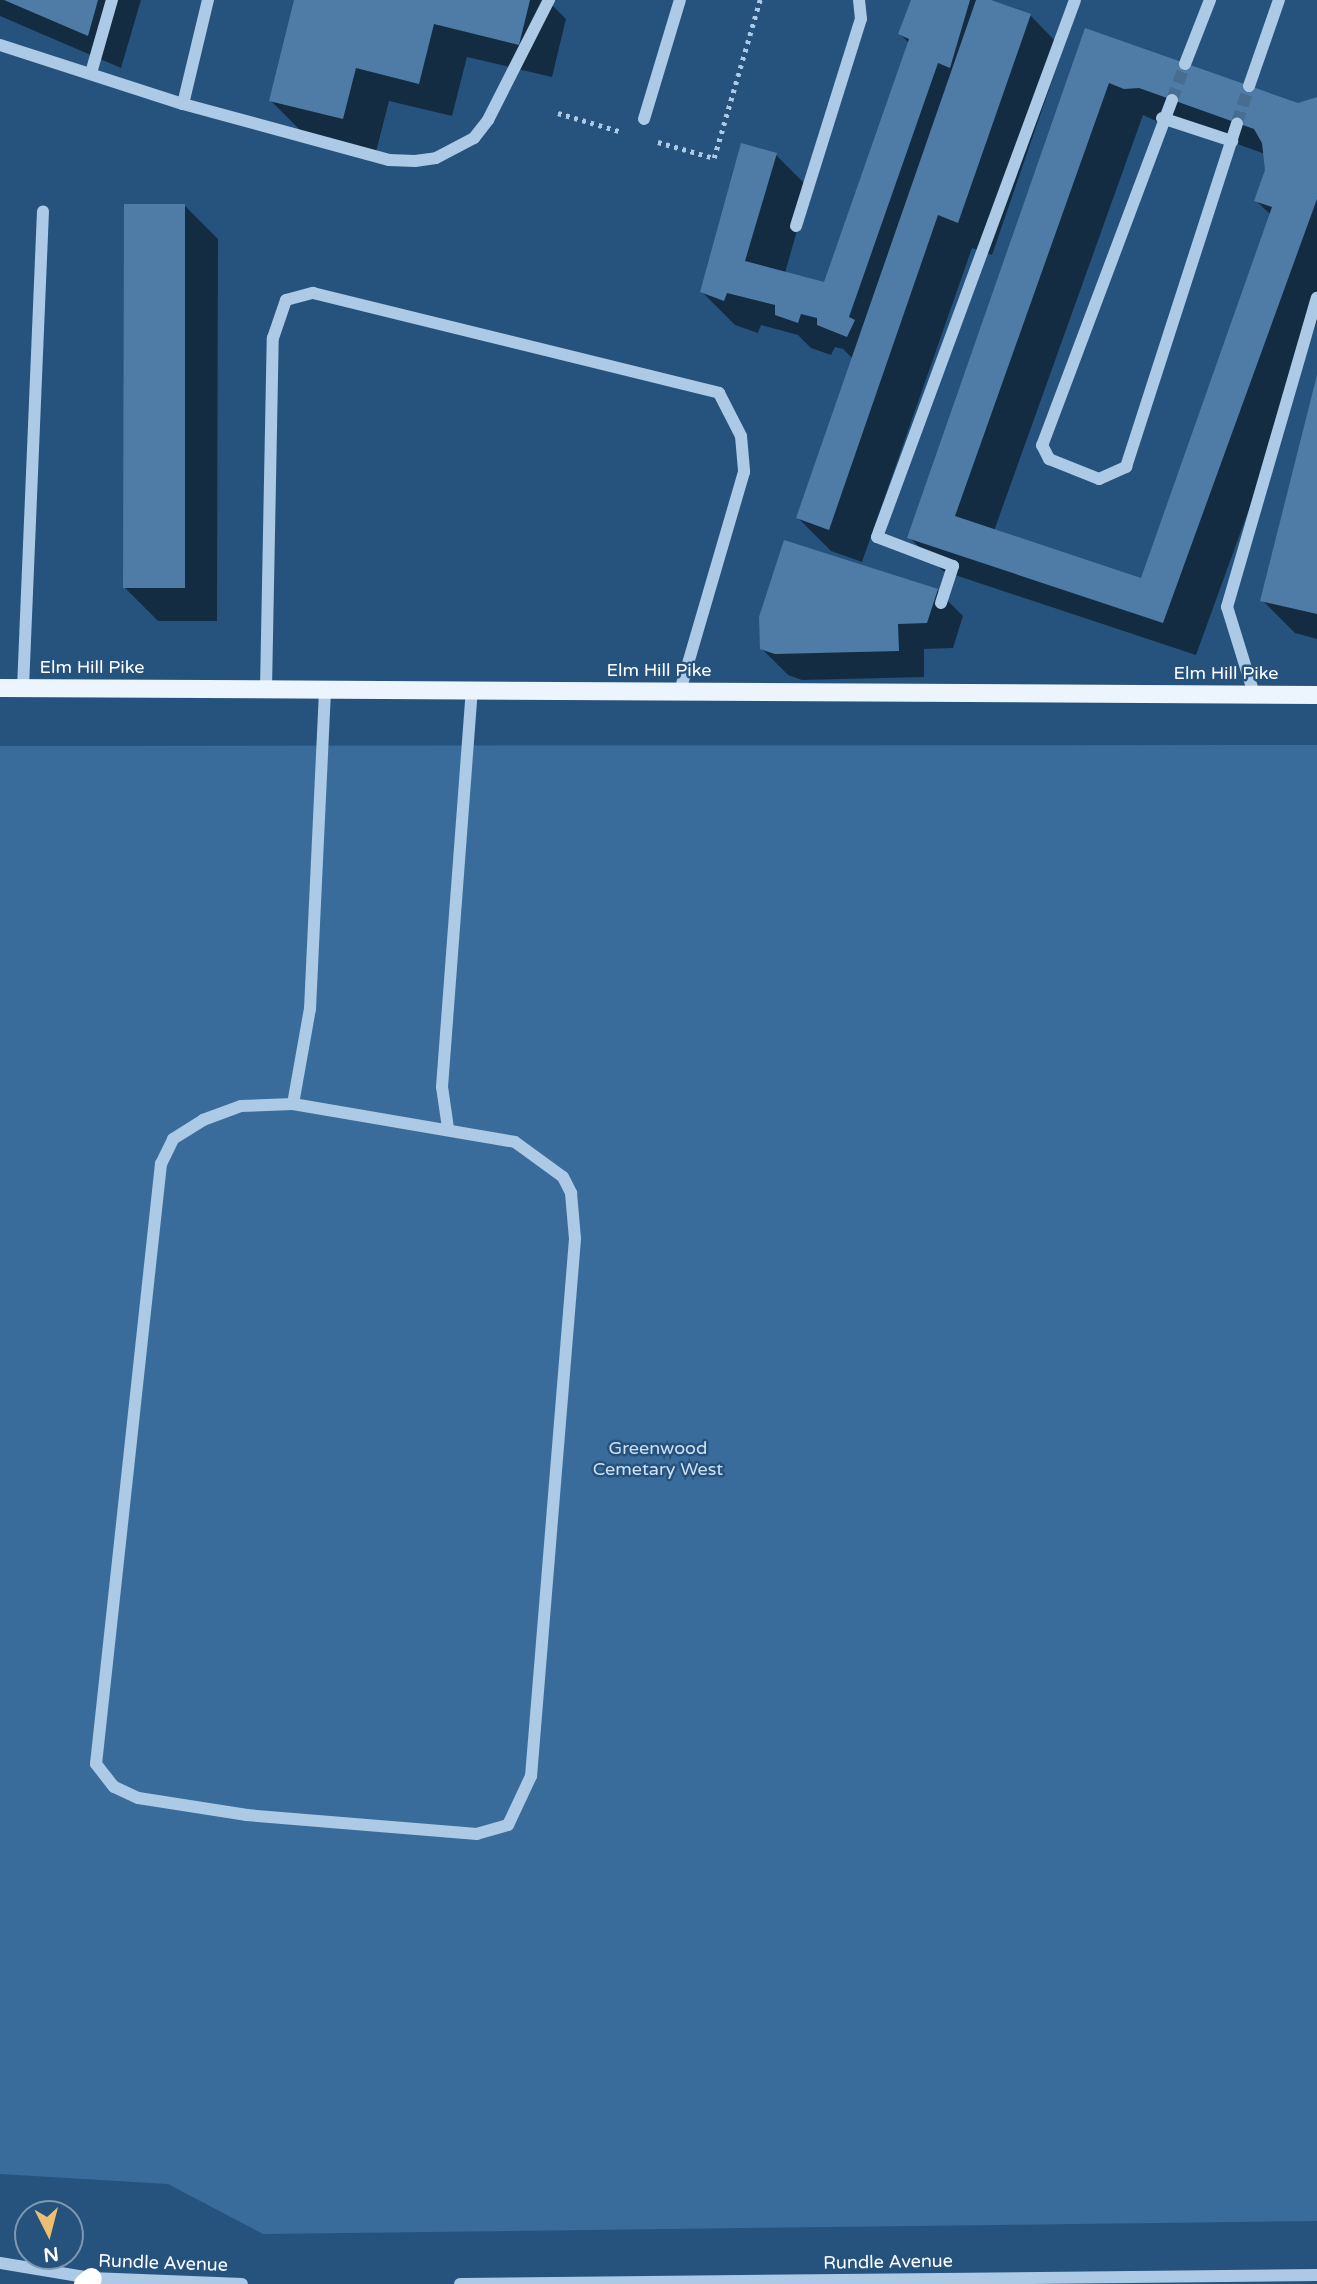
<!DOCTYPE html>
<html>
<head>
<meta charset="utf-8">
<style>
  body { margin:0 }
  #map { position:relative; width:1317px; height:2284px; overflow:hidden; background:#26537d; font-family:"Varela Round",sans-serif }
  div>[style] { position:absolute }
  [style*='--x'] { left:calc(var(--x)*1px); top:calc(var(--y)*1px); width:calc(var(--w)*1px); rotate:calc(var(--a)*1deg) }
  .green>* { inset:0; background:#3a6c9b }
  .shadow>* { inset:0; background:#0007 }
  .building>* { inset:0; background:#4f7ca6 }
  .minor-tunnel>* { height:12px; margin-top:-6px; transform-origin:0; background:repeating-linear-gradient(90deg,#476d90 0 12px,transparent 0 18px) }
  .path>* { height:4.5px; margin-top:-2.25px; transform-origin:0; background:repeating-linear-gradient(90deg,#accae5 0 3.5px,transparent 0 8.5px) }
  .minor>* { height:12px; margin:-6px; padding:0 6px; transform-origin:6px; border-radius:6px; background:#accae5 }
  .major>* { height:18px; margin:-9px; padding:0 9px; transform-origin:9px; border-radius:9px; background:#ecf4fd }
  .highway>* { height:21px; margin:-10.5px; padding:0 10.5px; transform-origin:10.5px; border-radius:10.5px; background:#fff }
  span { translate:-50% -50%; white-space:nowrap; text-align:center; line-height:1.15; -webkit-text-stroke:5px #26537d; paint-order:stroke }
  .street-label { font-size:18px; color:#fff }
  .park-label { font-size:18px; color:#cee2f4 }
  .north { position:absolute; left:14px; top:2200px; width:70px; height:70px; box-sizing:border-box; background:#26537d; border:2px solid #7d98b1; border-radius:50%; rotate:174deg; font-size:19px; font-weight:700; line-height:28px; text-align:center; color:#fff }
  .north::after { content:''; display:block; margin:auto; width:24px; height:32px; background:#edc071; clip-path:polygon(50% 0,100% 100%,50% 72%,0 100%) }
</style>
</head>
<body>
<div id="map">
  <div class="green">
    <i style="clip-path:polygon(1317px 745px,1317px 2221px,263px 2234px,168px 2184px,0 2174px,0 746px)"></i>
  </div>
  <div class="shadow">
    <i style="clip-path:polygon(0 0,141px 0,121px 68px,0 16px)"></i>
    <i style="clip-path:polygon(296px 0,547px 0,566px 19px,552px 77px,467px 57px,452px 116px,389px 101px,376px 152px,304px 134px,271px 101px)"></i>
    <i style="clip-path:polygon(913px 0,985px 0,1030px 15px,1063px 49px,992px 255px,972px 248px,862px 562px,831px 551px,798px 518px,853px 359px,843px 349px,835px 347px,831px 355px,811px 348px,798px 335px,761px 325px,758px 333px,735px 325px,702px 292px,776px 155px,809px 188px,785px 273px,825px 284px,909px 43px,900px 34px)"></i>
    <i style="clip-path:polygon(evenodd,1086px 30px,1298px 105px,1317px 98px,1317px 322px,1196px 655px,943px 571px,909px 537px,1086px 30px,1143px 115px,1158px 122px,1174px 121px,1265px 154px,1267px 170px,1256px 201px,1271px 215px,1142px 581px,994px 531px,1143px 115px)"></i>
    <i style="clip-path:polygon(185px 206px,218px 239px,217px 621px,158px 621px,124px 587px)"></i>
    <i style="clip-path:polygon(1317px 378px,1317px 639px,1295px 633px,1262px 600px)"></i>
    <i style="clip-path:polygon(937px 590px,963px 616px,953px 648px,924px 649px,924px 677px,802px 680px,788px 675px,761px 648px)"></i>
  </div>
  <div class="building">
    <i style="clip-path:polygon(4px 0,98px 0,88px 36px)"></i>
    <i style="clip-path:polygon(294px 0,530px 0,519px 45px,434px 24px,419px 84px,356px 68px,343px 119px,269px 101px)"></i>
    <i style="clip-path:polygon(911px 0,970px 0,950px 68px,938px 63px,849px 317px,855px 320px,847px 337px,817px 325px,817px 318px,801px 314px,798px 323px,775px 315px,775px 305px,727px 293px,724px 301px,700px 292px,741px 143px,777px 153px,745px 261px,824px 282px,909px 39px,898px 34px)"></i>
    <i style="clip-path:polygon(976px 0,991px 0,1031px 14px,958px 223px,938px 215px,829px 530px,796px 518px)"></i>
    <i style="clip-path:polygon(evenodd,1085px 28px,1298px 103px,1317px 97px,1317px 199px,1163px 623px,907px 538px,1085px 28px,1109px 83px,1124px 89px,1139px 88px,1254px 129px,1262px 143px,1265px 170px,1254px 201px,1272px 207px,1141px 578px,955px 516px,1109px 83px)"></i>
    <i style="clip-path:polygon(124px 204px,185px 204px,185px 588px,123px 588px)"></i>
    <i style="clip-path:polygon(1317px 375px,1317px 614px,1260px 601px)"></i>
    <i style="clip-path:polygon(784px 540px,938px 589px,927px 623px,898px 624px,899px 651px,775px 654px,760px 649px,759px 617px)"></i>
  </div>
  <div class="minor-tunnel">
    <i style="--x:1172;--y:100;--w:38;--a:-70"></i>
    <i style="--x:1237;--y:123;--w:39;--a:-72"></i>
  </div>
  <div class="path">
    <i style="--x:558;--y:113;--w:64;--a:16.4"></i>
    <i style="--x:658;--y:142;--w:58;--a:15.9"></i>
    <i style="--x:714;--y:158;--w:165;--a:-73.8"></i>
  </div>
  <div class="minor">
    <i style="--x:0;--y:45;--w:192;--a:17.9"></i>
    <i style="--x:183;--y:104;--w:213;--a:15.2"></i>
    <i style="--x:389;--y:160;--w:26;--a:2"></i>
    <i style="--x:415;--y:161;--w:21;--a:-8"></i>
    <i style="--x:436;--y:158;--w:43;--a:-27.8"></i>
    <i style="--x:474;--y:138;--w:23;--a:-52"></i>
    <i style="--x:488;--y:120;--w:135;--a:-63.1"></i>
    <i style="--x:1185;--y:64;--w:69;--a:-68.7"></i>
    <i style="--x:91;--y:73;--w:76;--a:-74"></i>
    <i style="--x:1249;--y:86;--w:91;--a:-70.8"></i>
    <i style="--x:1172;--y:100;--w:369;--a:110.6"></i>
    <i style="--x:1042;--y:445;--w:16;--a:63"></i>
    <i style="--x:1049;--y:459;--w:54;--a:21.8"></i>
    <i style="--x:1099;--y:479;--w:30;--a:-24"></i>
    <i style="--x:1126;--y:467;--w:361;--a:-72.1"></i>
    <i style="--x:183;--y:104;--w:107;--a:-76.5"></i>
    <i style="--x:1162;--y:118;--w:74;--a:18.2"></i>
    <i style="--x:644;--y:119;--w:124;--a:-73.2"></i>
    <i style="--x:796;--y:226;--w:217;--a:-72.6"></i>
    <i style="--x:861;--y:19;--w:19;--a:-96"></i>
    <i style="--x:941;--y:603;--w:39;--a:-72"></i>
    <i style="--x:953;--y:566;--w:81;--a:-159.1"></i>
    <i style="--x:877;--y:537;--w:572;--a:-69.76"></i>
    <i style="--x:23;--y:688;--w:477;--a:-87.6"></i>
    <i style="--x:266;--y:689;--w:351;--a:-88.9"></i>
    <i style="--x:273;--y:338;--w:40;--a:-71.1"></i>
    <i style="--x:286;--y:300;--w:28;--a:-15"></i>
    <i style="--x:313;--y:293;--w:418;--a:13.8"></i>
    <i style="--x:719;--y:393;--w:48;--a:62.9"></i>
    <i style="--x:741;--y:436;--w:36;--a:85"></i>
    <i style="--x:744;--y:472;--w:228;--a:106.3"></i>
    <i style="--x:1254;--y:694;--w:91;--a:-107.2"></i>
    <i style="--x:1227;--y:607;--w:322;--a:-73.8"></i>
    <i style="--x:293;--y:1104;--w:225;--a:9.7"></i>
    <i style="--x:515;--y:1142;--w:59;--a:36.1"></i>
    <i style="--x:563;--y:1177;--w:18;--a:63"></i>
    <i style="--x:571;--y:1193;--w:46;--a:85"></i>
    <i style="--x:575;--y:1239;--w:539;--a:94.68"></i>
    <i style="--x:531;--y:1776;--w:54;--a:115.1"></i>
    <i style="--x:508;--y:1825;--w:32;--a:164"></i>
    <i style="--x:477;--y:1834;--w:231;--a:-175.3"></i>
    <i style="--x:247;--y:1815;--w:110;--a:-171.1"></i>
    <i style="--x:138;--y:1798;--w:26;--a:-155"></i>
    <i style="--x:114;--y:1787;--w:29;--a:-128"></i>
    <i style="--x:96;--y:1764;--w:604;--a:-83.82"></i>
    <i style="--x:161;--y:1164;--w:28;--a:-64"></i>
    <i style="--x:173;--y:1139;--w:36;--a:-32"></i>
    <i style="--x:203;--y:1120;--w:40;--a:-20.2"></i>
    <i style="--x:241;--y:1106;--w:52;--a:-2.2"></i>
    <i style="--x:293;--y:1104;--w:97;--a:-79.9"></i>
    <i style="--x:310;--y:1009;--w:320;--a:-87.3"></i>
    <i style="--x:448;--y:1128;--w:41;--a:-98.3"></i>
    <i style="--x:442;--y:1087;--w:398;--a:-85.7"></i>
    <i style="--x:0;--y:2263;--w:92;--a:9.4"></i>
    <i style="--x:91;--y:2278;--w:151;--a:2.3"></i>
    <i style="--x:460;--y:2284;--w:857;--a:-0.6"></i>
  </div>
  <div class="major">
    <i style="--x:0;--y:688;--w:1317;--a:0.3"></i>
  </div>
  <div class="highway">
    <i style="--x:84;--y:2284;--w:9;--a:-41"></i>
  </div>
  <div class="street-label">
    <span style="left:92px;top:667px">Elm Hill Pike</span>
    <span style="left:659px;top:670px">Elm Hill Pike</span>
    <span style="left:1226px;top:673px">Elm Hill Pike</span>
    <span style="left:888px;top:2262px;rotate:-1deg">Rundle Avenue</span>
    <span style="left:163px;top:2263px;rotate:2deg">Rundle Avenue</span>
  </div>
  <div class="park-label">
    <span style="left:658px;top:1459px">Greenwood<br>Cemetary West</span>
  </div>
  <div class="north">N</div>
</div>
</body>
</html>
